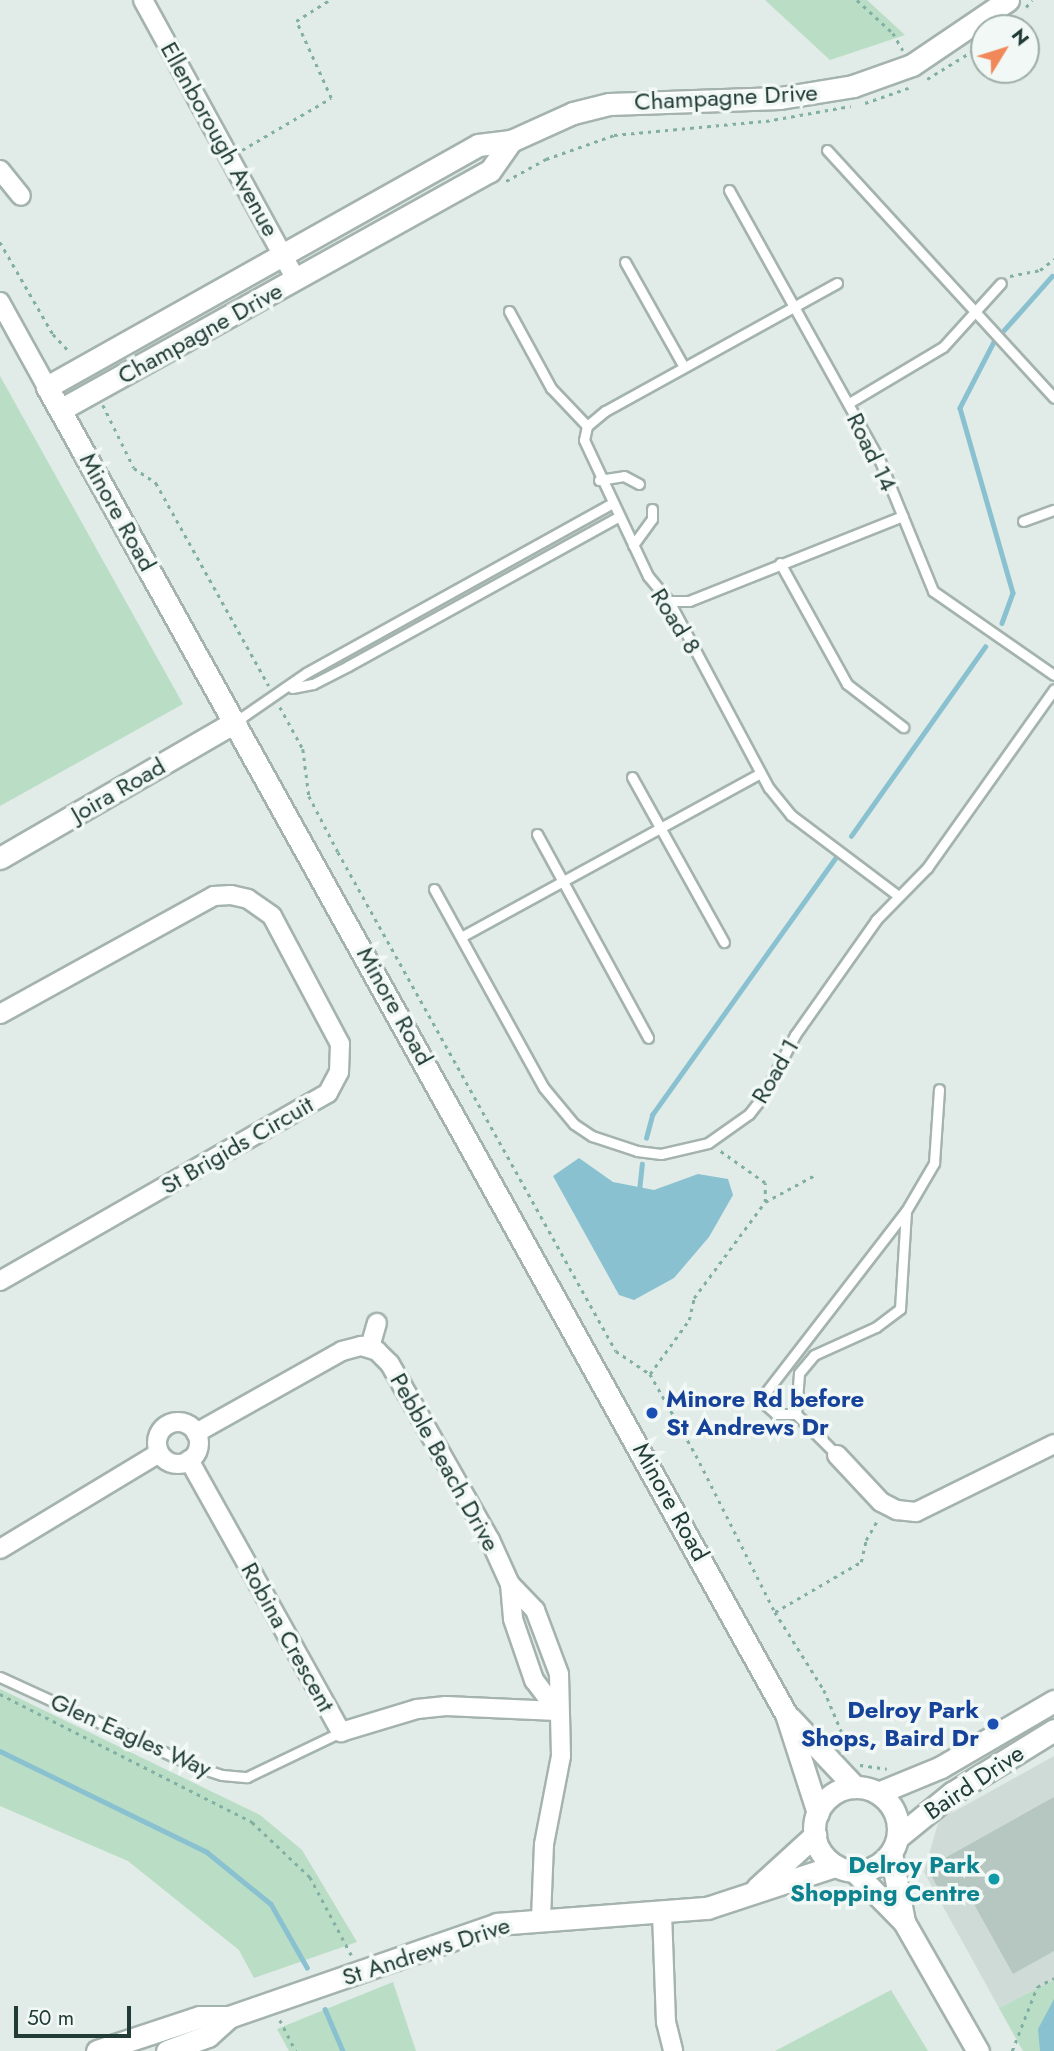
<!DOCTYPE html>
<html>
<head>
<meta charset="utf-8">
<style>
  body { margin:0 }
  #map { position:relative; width:1054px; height:2051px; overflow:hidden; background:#e1ebe7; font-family:Jost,sans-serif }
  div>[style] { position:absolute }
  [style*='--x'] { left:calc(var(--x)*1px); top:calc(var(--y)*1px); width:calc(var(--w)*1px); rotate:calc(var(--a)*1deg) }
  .built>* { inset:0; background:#cfdbd6 }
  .green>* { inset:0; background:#baddc5 }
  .water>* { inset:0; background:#89c1d0 }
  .stream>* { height:4.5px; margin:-2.25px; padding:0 2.25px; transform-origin:2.25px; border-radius:2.25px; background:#89c1d0 }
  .building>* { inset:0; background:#b6c6c1 }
  .path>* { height:2.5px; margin-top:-1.25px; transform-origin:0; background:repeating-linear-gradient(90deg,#81afa4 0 3.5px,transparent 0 8.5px) }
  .roads { filter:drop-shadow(2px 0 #a4b3ae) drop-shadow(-2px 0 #a4b3ae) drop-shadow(0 2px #a4b3ae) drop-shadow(0 -2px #a4b3ae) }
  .service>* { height:9px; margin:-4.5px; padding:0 4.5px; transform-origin:4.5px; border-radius:4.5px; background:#fff }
  .minor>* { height:18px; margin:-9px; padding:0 9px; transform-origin:9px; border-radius:9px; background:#fff }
  .minor>.ring { margin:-9px; padding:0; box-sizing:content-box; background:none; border:18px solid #fff; border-radius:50% }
  .tertiary>* { height:21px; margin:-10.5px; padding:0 10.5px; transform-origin:10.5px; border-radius:10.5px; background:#fff }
  .tertiary>.ring { margin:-10.5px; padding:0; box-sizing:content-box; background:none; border:21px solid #fff; border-radius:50% }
  .dots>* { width:19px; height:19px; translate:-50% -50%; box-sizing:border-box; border:4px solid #f1f8f5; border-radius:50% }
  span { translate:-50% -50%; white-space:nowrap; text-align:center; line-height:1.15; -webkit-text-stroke:7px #f1f8f5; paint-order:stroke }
  .street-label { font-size:24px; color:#213c36 }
  .transit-label { font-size:24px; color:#164399; font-weight:700 }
  .left { translate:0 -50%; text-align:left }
  .right { translate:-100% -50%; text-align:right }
  .culture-label { font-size:24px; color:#0d838f; font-weight:700 }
  .north { position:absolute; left:970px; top:14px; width:70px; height:70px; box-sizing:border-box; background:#f1f8f5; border:2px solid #9eada9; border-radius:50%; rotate:52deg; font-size:19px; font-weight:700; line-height:28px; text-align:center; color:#213c36 }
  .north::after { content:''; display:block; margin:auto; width:24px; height:32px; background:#f18859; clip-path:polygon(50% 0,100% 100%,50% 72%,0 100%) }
  .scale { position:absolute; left:14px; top:2006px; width:117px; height:32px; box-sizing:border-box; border:4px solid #213c36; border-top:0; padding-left:9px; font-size:21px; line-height:24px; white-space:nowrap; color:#213c36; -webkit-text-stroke:5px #f1f8f5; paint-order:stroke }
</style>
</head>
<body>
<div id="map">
  <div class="built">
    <i style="clip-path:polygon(1054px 1756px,1054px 1980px,999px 2008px,924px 1872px,939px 1820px)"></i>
  </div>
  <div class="green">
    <i style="clip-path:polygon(765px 0,867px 0,905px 35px,830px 60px)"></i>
    <i style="clip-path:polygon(0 376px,183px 704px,0 806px)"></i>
    <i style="clip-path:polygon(0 1689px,260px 1815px,302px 1850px,357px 1942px,254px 1978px,239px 1950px,128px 1861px,0 1806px)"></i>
    <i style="clip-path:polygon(1054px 1980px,1054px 2051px,1023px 2051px,999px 2008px)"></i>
    <i style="clip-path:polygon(393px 1982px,416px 2051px,289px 2051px,277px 2029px)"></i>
    <i style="clip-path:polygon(891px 1990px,928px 2051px,775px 2051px)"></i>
  </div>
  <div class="water">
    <i style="clip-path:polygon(579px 1158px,613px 1182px,654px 1190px,698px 1174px,728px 1179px,733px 1195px,709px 1237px,674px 1278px,634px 1300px,619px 1295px,553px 1176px)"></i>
    <i style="clip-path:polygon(1054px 1999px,1054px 2051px,1040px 2051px,1038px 2029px)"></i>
  </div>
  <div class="stream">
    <i style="--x:1004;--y:330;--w:72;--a:-48.4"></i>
    <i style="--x:994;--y:342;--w:74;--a:117.3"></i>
    <i style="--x:960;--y:408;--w:192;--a:74"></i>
    <i style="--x:1013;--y:593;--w:32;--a:110"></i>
    <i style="--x:851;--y:836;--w:232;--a:-54.7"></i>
    <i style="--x:646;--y:1138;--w:24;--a:-75"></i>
    <i style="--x:652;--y:1115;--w:320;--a:-54.5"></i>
    <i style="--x:639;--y:1191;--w:27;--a:-84"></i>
    <i style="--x:0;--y:1751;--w:230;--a:26"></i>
    <i style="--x:207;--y:1852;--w:82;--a:39.1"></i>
    <i style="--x:271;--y:1904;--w:73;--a:60.3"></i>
    <i style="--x:325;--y:2009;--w:46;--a:66.8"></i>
  </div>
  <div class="building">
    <i style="clip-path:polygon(1054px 1797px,1054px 1951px,1013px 1974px,966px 1890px,946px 1902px,927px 1868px)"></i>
  </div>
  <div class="path">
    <i style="--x:857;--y:0;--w:49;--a:42.5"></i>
    <i style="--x:893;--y:33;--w:20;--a:60"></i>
    <i style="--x:1026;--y:7;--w:9;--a:-49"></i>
    <i style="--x:927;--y:79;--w:67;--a:-31.6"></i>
    <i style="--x:865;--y:103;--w:46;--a:-19.2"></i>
    <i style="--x:242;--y:150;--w:103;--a:-30.3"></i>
    <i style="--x:331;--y:98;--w:85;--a:-114.4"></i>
    <i style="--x:296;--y:21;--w:39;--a:-32"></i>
    <i style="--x:506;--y:181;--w:46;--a:-28.8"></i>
    <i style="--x:546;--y:159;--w:72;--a:-19.4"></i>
    <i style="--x:614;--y:135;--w:153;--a:-5.3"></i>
    <i style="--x:766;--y:121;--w:86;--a:-10"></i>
    <i style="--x:0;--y:242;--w:106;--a:60.1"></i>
    <i style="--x:53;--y:334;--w:25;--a:47"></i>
    <i style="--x:1010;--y:276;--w:31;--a:-11"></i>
    <i style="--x:1040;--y:270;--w:18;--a:-38"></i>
    <i style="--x:103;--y:405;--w:70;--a:63.8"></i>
    <i style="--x:134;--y:468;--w:27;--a:34"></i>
    <i style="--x:156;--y:483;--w:232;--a:60.9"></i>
    <i style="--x:280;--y:707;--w:48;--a:61.3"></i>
    <i style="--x:303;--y:749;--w:47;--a:82.7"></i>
    <i style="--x:309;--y:796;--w:63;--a:62.6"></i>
    <i style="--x:338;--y:852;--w:571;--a:60.88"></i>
    <i style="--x:616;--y:1351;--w:41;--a:34.1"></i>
    <i style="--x:650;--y:1374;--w:93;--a:60.4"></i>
    <i style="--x:696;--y:1455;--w:176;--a:63.3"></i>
    <i style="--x:775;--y:1612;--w:92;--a:57.9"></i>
    <i style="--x:824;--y:1690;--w:69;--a:67.1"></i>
    <i style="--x:765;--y:1202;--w:57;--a:-28.4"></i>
    <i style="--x:650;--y:1374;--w:67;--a:-54.2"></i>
    <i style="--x:689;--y:1320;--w:23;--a:-77"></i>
    <i style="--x:694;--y:1298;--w:119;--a:-53.5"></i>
    <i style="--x:765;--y:1202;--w:19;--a:-90"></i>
    <i style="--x:765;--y:1183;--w:55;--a:-144.6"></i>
    <i style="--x:775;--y:1612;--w:99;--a:-30.2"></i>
    <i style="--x:861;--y:1562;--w:23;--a:-77"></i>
    <i style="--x:866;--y:1540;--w:24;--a:-60"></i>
    <i style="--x:0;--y:1694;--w:283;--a:26.9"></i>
    <i style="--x:252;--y:1822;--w:80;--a:43.5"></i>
    <i style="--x:310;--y:1877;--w:89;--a:62"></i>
    <i style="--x:860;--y:1765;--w:27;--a:8"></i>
    <i style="--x:280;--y:2020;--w:35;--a:63"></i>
    <i style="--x:1012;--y:2051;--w:69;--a:-68.7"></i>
    <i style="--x:1037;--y:1987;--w:19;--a:-28"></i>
  </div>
  <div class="roads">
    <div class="service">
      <i style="--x:827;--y:150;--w:336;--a:47.5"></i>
      <i style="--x:729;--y:190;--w:310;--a:60.9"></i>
      <i style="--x:880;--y:461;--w:140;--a:67.8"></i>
      <i style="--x:933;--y:591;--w:147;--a:34.8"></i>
      <i style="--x:625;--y:262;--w:120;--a:60.7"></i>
      <i style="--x:837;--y:283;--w:265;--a:151.1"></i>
      <i style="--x:605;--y:411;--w:23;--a:140"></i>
      <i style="--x:587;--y:426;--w:14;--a:102"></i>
      <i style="--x:584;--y:440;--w:150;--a:64.8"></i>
      <i style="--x:648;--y:576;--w:33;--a:50"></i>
      <i style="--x:669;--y:601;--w:212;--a:61.9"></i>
      <i style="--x:769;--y:788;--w:35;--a:51"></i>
      <i style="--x:791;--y:815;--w:133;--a:37"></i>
      <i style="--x:509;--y:311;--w:88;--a:61.4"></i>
      <i style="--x:551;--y:388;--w:52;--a:46.5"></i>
      <i style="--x:849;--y:403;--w:109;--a:-30.8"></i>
      <i style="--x:943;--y:347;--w:86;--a:-47.8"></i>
      <i style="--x:599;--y:480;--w:25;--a:-9"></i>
      <i style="--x:624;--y:476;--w:17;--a:28"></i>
      <i style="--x:1023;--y:521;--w:33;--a:-20"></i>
      <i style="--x:633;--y:545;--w:32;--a:-54"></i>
      <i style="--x:652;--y:519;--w:10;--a:-90"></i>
      <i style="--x:780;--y:563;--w:138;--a:61"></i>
      <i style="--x:847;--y:684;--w:71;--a:37.5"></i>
      <i style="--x:669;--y:601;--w:20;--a:0"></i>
      <i style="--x:689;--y:601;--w:230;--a:-21.7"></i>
      <i style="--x:292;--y:688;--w:21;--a:-11"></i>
      <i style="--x:313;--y:684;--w:39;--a:-27"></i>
      <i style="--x:348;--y:666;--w:308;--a:-28.9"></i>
      <i style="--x:235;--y:722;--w:86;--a:-34.6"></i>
      <i style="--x:306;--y:673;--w:349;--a:-29"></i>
      <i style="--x:632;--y:777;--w:189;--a:60.9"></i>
      <i style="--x:537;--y:834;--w:232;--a:61.4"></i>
      <i style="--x:434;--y:889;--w:227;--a:61.1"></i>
      <i style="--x:544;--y:1088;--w:47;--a:50.2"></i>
      <i style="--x:574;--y:1124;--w:22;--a:34"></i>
      <i style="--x:592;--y:1136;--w:47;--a:18.4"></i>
      <i style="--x:637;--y:1151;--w:24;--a:7"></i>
      <i style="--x:661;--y:1154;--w:48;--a:-13.2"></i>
      <i style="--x:708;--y:1143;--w:50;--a:-35.3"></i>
      <i style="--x:749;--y:1114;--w:23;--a:-52"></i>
      <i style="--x:763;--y:1096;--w:69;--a:-62.3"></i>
      <i style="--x:795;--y:1035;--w:141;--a:-54.8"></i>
      <i style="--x:876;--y:920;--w:73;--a:-45.6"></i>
      <i style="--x:927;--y:868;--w:219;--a:-54.6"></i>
      <i style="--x:461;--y:937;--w:341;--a:-28.7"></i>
      <i style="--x:796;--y:1414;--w:41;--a:-85.8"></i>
      <i style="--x:799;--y:1373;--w:23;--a:-50"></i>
      <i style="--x:814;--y:1355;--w:68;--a:-24.3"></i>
      <i style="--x:876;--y:1327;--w:30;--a:-37"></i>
      <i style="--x:900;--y:1309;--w:98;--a:-86.5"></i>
      <i style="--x:837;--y:1455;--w:58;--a:-135"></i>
      <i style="--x:796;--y:1414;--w:20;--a:180"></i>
      <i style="--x:776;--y:1414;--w:13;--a:-138"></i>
      <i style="--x:766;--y:1405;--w:13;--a:-90"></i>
      <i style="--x:766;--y:1392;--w:229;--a:-52.3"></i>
      <i style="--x:906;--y:1211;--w:56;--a:-59.7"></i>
      <i style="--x:934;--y:1163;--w:74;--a:-86.1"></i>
      <i style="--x:0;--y:1677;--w:217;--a:24.6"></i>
      <i style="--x:197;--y:1767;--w:26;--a:18"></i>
      <i style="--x:222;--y:1775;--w:25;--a:5"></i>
      <i style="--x:247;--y:1777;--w:104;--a:-25.6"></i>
    </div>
    <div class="minor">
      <i style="--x:143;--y:0;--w:318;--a:61.3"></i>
      <i style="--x:0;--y:170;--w:33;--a:51"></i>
      <i style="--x:0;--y:302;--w:97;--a:61.1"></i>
      <i style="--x:0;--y:1014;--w:244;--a:-28.9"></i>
      <i style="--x:214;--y:896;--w:17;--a:-3"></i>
      <i style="--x:231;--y:895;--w:17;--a:13"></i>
      <i style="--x:248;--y:899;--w:29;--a:35"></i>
      <i style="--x:272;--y:916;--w:145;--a:62"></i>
      <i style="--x:340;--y:1044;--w:28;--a:92"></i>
      <i style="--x:339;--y:1072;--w:24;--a:118"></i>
      <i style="--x:328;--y:1093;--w:378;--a:150.2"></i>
      <i style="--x:370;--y:1347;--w:25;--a:-74"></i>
      <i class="ring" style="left:157px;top:1422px;width:24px;height:24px"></i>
      <i style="--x:196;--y:1433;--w:167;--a:-29.3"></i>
      <i style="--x:342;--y:1351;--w:20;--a:-15"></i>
      <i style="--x:361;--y:1346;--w:17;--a:17"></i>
      <i style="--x:377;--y:1351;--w:18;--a:45"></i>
      <i style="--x:390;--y:1364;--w:202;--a:60.4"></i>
      <i style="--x:490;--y:1540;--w:48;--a:65.6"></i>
      <i style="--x:510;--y:1584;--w:35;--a:85"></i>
      <i style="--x:513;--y:1619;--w:65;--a:71"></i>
      <i style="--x:534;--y:1680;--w:39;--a:53"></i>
      <i style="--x:837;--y:1455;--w:64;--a:46.9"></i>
      <i style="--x:881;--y:1502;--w:18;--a:27"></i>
      <i style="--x:897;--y:1510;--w:19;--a:6"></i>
      <i style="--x:916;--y:1512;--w:154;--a:-26.2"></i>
      <i style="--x:189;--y:1460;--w:312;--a:60.8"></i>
      <i style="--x:341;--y:1732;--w:79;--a:-16.8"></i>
      <i style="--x:417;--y:1709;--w:29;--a:-6"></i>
      <i style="--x:446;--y:1706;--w:111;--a:2.6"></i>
      <i style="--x:0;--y:1549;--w:186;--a:-31.1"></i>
      <i style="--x:510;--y:1584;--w:36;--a:46"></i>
      <i style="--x:535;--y:1610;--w:68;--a:69.4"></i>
      <i style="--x:559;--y:1674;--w:82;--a:88.6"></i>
      <i style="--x:561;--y:1756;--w:90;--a:100.9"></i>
      <i style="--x:544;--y:1844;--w:74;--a:92.3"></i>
      <i style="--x:662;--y:1913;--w:109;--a:87.9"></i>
      <i style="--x:666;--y:2022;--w:30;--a:76"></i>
    </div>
    <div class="tertiary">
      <i style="--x:60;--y:410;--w:492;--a:-29.1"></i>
      <i style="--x:490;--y:171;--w:37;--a:-55"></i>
      <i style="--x:0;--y:858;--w:272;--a:-30.1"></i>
      <i style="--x:790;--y:1718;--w:95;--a:46.7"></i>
      <i class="ring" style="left:814px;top:1787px;width:63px;height:63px"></i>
      <i style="--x:878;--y:1793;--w:68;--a:-22.4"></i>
      <i style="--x:941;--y:1767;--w:131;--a:-30.3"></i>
      <i style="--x:818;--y:1813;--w:104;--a:-107.9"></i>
      <i style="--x:786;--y:1714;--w:1519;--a:-119.11"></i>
      <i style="--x:47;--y:387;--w:494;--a:-29.3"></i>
      <i style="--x:478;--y:145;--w:33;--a:-7"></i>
      <i style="--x:511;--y:141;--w:68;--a:-24.3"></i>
      <i style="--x:573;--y:113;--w:37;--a:-14"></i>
      <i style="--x:609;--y:104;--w:171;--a:-2"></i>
      <i style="--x:780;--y:98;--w:74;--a:-9.3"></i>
      <i style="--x:853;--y:86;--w:63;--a:-19.6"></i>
      <i style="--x:912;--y:65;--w:116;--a:-34.1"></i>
      <i style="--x:898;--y:1837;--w:70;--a:-39.2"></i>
      <i style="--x:952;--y:1793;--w:120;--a:-31.7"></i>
      <i style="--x:891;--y:1853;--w:70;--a:79.3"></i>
      <i style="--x:855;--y:1872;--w:70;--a:45.6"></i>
      <i style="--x:904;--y:1922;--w:149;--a:60.2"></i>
      <i style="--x:757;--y:1888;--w:79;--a:-42.4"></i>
      <i style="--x:97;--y:2051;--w:108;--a:-18.3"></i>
      <i style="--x:200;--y:2017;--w:29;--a:0"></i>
      <i style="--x:229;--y:2017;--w:284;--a:-19.1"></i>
      <i style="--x:497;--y:1924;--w:211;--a:-4.4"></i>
      <i style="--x:707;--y:1908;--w:135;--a:-18.2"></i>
      <i style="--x:167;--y:2051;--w:44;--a:-20.1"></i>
      <i style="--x:208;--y:2036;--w:28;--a:-42"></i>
    </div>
  </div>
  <div class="dots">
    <i style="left:652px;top:1413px;background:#1a4fb4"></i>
    <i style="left:993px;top:1724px;background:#1a4fb4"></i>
    <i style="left:994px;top:1879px;background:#0f9aa8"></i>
  </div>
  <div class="street-label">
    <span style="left:726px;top:97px;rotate:-3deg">Champagne Drive</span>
    <span style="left:220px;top:139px;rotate:61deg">Ellenborough Avenue</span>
    <span style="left:200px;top:333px;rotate:-29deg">Champagne Drive</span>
    <span style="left:872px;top:452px;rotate:64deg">Road 14</span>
    <span style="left:118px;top:512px;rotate:61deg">Minore Road</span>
    <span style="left:676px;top:621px;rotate:58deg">Road 8</span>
    <span style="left:118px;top:790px;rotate:-30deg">Joira Road</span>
    <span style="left:395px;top:1006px;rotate:61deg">Minore Road</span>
    <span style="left:775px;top:1071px;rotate:-60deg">Road 1</span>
    <span style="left:237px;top:1145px;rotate:-30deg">St Brigids Circuit</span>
    <span style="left:445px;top:1462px;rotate:61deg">Pebble Beach Drive</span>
    <span style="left:671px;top:1502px;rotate:61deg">Minore Road</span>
    <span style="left:288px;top:1637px;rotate:61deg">Robina Crescent</span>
    <span style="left:131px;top:1735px;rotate:24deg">Glen Eagles Way</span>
    <span style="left:974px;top:1782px;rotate:-34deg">Baird Drive</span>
    <span style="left:426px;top:1951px;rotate:-18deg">St Andrews Drive</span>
  </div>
  <div class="transit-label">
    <span class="left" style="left:666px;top:1413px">Minore Rd before<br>St Andrews Dr</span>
    <span class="right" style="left:979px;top:1724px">Delroy Park<br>Shops, Baird Dr</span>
  </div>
  <div class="culture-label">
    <span class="right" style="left:980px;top:1879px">Delroy Park<br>Shopping Centre</span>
  </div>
  <div class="north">N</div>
  <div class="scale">50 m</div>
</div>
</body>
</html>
